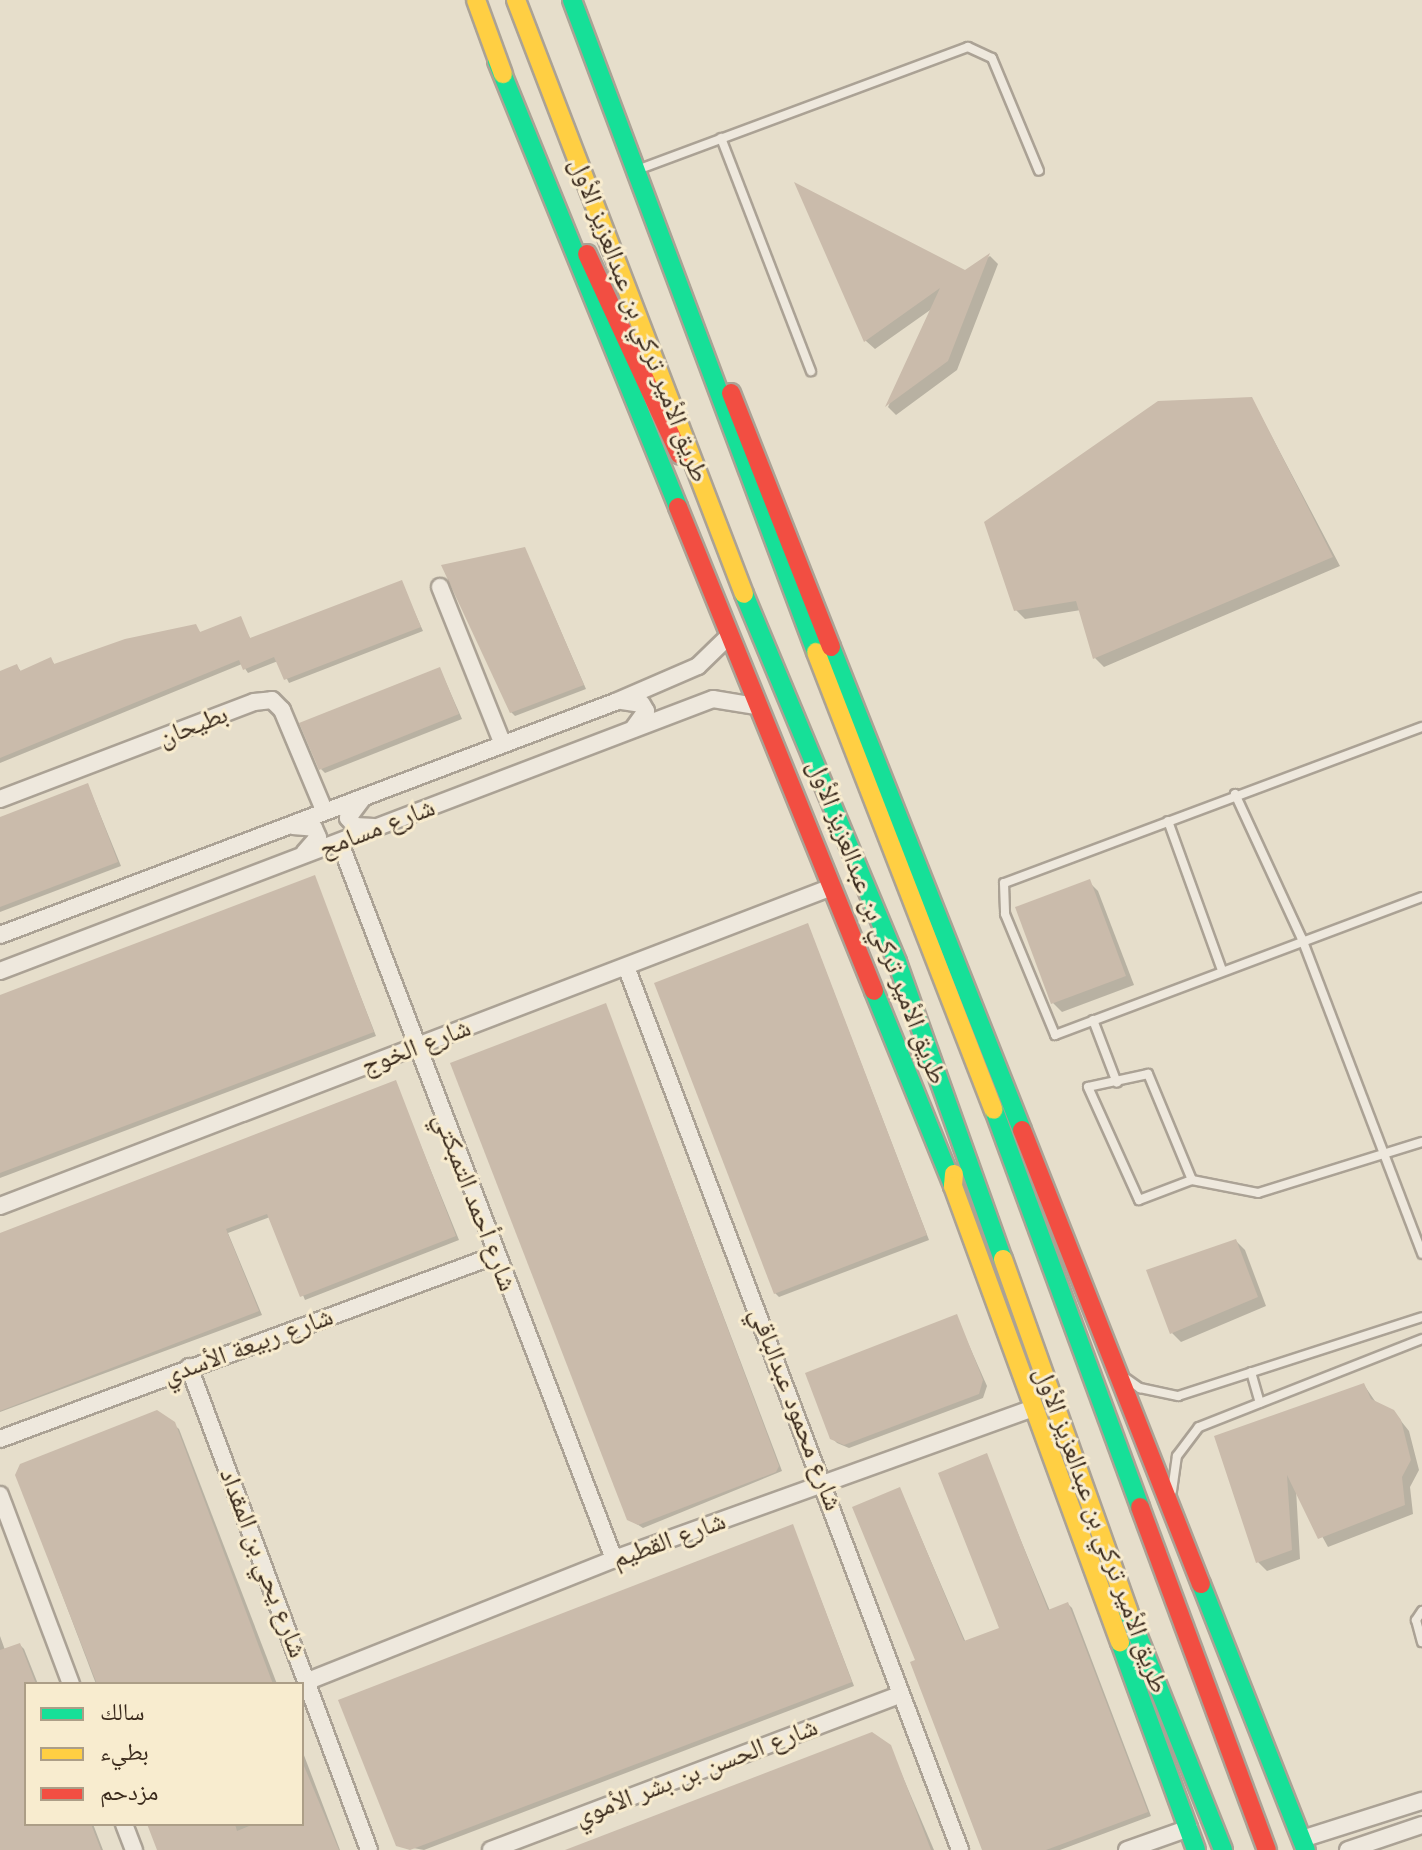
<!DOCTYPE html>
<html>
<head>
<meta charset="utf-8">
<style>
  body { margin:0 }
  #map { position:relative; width:1422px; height:1850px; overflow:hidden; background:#e6decb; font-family:"Libre Baskerville","Noto Naskh Arabic",serif }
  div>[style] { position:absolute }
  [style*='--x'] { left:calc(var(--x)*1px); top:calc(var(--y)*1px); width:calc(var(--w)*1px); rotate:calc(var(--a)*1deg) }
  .shadow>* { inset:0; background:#0003 }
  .building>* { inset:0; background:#cabbab }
  .roads { filter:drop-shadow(2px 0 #aba295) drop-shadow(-2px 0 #aba295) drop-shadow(0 2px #aba295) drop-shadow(0 -2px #aba295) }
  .lane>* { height:8px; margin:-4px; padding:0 4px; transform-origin:4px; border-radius:4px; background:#eee8dd }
  .street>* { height:16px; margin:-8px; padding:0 8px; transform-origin:8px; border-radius:8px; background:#eee8dd }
  .fast>* { height:18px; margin:-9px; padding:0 9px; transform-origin:9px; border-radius:9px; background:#16e098 }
  .slow>* { height:18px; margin:-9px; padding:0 9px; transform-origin:9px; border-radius:9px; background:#ffcf43 }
  .jam>* { height:18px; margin:-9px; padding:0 9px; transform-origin:9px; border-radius:9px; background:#f24e42 }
  span { translate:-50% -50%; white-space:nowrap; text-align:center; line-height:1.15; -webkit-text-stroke:6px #f8eccf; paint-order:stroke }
  .street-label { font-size:26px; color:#3a2a1c }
  .legend { position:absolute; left:24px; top:1682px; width:280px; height:144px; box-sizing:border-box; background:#f8eccf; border:2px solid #ac9e87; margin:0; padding:10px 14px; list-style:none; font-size:24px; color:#3a2a1c }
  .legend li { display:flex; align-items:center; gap:16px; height:40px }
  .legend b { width:40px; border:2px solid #ac9e87 }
</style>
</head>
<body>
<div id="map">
  <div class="shadow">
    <i style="clip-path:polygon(799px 187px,965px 273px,990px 256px,998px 264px,957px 370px,896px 415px,888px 407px,933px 308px,875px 349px,866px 341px)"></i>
    <i style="clip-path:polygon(1252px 399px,1340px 566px,1104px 667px,1095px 658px,1081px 610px,1025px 619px,1016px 610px)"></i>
    <i style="clip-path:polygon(525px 549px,586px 689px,515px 716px,511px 712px)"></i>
    <i style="clip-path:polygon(401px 582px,423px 631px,289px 683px,278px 661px,248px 673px,242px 664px,0 763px,0 672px,17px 666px,22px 673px,51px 660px,56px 666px,196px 626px,201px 634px,240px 619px,251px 640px)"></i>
    <i style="clip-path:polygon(440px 669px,462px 719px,325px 773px,321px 769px)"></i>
    <i style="clip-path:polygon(88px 785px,121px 866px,0 912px,0 819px)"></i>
    <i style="clip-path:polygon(314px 877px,376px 1036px,0 1178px,0 997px)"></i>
    <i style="clip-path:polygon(1089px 882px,1098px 891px,1134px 985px,1062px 1012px,1053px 1003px)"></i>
    <i style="clip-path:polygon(808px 925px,929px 1240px,779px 1297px,775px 1293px)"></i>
    <i style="clip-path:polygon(606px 1006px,782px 1471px,643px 1528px,629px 1519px)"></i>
    <i style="clip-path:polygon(395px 1082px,459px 1240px,305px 1300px,270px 1217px,228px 1233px,262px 1315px,0 1412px,0 1234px)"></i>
    <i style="clip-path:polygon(1236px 1241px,1245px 1250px,1266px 1306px,1181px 1342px,1172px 1333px)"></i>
    <i style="clip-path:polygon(956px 1316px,987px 1386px,983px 1398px,849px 1448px,837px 1443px,832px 1438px)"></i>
    <i style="clip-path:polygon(1364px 1385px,1377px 1404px,1393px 1411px,1409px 1431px,1419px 1470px,1410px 1487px,1413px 1514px,1328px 1547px,1296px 1489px,1300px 1559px,1267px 1571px,1258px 1562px,1216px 1438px)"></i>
    <i style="clip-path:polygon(173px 1424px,179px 1429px,277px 1684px,96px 1684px,17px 1475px)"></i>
    <i style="clip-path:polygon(986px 1456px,1050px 1611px,1068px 1604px,1072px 1608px,1151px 1816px,1060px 1850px,984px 1850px,918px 1661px,900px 1489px,966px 1643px,1001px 1629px)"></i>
    <i style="clip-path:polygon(793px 1527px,854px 1686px,424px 1850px,397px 1845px)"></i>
    <i style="clip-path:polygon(0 1636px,5px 1650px,20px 1645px,24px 1649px,38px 1684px,26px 1684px,26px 1824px,93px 1824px,103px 1850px,0 1850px)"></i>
    <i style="clip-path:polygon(890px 1747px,934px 1850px,568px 1850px)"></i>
    <i style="clip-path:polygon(302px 1750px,340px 1850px,159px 1850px,149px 1824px,302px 1824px)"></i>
  </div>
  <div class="building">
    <i style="clip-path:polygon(794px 182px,965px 270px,990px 253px,948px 361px,885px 407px,940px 288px,864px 342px)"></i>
    <i style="clip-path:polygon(1252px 397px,1333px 557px,1093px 659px,1076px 601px,1014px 611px,984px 522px,1158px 401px)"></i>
    <i style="clip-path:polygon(525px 547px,584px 685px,510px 713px,441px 565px)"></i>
    <i style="clip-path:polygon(402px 580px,421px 627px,284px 680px,274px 657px,243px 670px,239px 660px,0 758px,0 671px,17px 664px,20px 671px,51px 657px,54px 664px,125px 639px,196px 624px,200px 632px,241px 616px,250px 638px)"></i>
    <i style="clip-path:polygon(440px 667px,459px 714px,319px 770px,299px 723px)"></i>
    <i style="clip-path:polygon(88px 783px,118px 862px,0 907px,0 817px)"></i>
    <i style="clip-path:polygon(315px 875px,374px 1032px,0 1173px,0 995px)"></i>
    <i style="clip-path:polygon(1090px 879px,1126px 976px,1051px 1004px,1015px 907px)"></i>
    <i style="clip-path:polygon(808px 923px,927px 1235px,774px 1294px,654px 983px)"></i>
    <i style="clip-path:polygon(606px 1003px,779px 1466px,776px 1472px,638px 1525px,627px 1520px,450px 1063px)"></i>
    <i style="clip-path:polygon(396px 1080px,456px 1236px,300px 1297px,267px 1214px,226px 1229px,259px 1311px,0 1411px,0 1233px)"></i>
    <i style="clip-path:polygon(1236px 1239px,1258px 1297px,1170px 1334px,1146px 1270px)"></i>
    <i style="clip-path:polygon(957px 1314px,983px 1380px,979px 1394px,844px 1445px,830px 1439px,805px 1373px)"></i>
    <i style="clip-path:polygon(1364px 1383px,1371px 1399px,1394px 1410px,1401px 1420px,1411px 1460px,1402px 1477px,1405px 1505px,1318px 1539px,1287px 1475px,1292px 1550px,1256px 1563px,1214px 1436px)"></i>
    <i style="clip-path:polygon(157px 1410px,175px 1422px,273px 1684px,97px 1684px,15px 1475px,20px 1464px)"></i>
    <i style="clip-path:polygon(987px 1453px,1048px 1610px,1068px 1602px,1148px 1812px,1046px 1850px,982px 1850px,910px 1662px,915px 1660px,852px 1507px,900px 1487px,964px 1641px,999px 1628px,938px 1473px)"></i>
    <i style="clip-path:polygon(793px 1524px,852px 1682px,410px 1850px,396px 1846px,338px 1700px)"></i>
    <i style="clip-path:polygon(20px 1643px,36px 1684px,26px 1684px,26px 1824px,91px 1824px,101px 1850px,0 1850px,0 1650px)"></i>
    <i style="clip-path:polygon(872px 1732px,891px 1745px,931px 1850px,565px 1850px)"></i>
    <i style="clip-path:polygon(304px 1766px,339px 1850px,157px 1850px,147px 1824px,235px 1824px,237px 1831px,254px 1824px,302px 1824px)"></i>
  </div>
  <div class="roads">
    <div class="lane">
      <i style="--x:721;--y:138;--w:250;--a:68.9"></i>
      <i style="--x:637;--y:170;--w:353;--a:-20.4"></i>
      <i style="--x:968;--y:47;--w:26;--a:25"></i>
      <i style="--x:992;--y:58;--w:122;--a:67.4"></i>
      <i style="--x:1422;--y:727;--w:446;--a:159.5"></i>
      <i style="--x:1004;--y:883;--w:31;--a:88"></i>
      <i style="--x:1005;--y:914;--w:131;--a:67.5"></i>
      <i style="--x:1055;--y:1035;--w:392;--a:-20.6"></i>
      <i style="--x:1235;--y:794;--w:160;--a:65.2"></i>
      <i style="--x:1302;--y:939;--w:337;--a:69.1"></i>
      <i style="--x:1168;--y:821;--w:158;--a:70.1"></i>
      <i style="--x:1093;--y:1020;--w:67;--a:69.1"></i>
      <i style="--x:1192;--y:1180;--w:115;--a:-112.5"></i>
      <i style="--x:1148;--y:1074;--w:61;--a:167.8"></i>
      <i style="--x:1088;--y:1087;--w:124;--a:65.7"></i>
      <i style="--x:1139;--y:1200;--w:57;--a:-20.7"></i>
      <i style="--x:1192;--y:1180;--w:67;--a:11.1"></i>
      <i style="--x:1258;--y:1193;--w:172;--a:-17.3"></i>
      <i style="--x:1251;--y:1372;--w:32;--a:74"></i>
      <i style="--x:1127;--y:1379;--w:16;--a:35"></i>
      <i style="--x:1140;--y:1388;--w:39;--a:12"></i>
      <i style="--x:1178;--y:1396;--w:256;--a:-17.9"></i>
      <i style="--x:1172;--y:1491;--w:35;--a:-82"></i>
      <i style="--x:1177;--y:1456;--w:36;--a:-53"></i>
      <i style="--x:1199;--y:1427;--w:240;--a:-21.5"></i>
      <i style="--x:1422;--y:1611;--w:11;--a:124"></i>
      <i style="--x:1416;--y:1620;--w:23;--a:75"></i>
    </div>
    <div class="street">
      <i style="--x:440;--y:587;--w:167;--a:68.2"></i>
      <i style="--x:622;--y:701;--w:20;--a:9"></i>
      <i style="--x:642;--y:704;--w:8;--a:60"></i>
      <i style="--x:646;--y:711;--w:22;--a:126"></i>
      <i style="--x:363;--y:798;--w:25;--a:127"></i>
      <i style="--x:348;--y:818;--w:11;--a:49"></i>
      <i style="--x:355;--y:826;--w:19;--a:3"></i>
      <i style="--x:0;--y:799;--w:272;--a:-20.9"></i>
      <i style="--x:254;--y:702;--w:18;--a:-6"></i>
      <i style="--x:272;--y:700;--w:14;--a:45"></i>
      <i style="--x:282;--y:710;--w:108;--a:67.2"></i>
      <i style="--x:293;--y:826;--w:21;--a:5"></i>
      <i style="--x:314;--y:828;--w:10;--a:66"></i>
      <i style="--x:318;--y:837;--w:21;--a:131"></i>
      <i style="--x:340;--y:843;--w:767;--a:69.06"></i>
      <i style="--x:0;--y:935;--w:658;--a:-20.75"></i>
      <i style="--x:615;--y:702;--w:90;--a:-23.4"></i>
      <i style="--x:698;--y:666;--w:43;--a:-44.1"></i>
      <i style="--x:627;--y:969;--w:942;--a:69.29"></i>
      <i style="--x:0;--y:971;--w:763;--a:-20.88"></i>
      <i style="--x:713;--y:699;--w:44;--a:9.2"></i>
      <i style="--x:0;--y:1206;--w:891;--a:-20.98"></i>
      <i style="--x:189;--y:1367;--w:515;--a:69.56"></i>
      <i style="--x:0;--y:1439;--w:529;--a:-20.35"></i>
      <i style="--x:0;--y:1495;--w:202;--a:69.4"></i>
      <i style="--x:308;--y:1681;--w:329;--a:-21.7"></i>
      <i style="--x:614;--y:1559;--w:446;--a:-19.8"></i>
      <i style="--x:124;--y:1824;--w:28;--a:69"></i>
      <i style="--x:1302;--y:1839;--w:126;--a:-17.6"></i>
      <i style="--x:491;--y:1850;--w:437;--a:-20.8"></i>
      <i style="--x:1127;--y:1850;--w:66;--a:-19.5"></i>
      <i style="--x:1348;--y:1850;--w:78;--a:-18.7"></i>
    </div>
    <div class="fast">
      <i style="--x:572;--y:0;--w:696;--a:69.48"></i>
      <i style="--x:497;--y:61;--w:481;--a:67.9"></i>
      <i style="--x:744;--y:594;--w:399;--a:67.4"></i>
      <i style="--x:897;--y:962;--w:315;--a:70.4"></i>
      <i style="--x:831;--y:647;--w:519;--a:68.42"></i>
      <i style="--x:874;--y:991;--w:210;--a:67.9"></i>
      <i style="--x:994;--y:1110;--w:423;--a:69.8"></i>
      <i style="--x:1201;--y:1584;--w:286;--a:68.5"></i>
      <i style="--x:1128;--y:1611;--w:257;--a:68.3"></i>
      <i style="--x:1120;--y:1642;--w:221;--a:69.9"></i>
    </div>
    <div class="slow">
      <i style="--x:476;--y:0;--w:79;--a:70"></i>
      <i style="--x:516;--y:0;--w:636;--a:69"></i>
      <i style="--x:816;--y:652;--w:491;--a:68.8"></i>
      <i style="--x:954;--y:1174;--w:12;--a:95"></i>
      <i style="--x:953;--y:1186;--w:486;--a:69.9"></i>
      <i style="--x:1003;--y:1259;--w:374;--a:70.4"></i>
    </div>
    <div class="jam">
      <i style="--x:587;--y:254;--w:221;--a:65.2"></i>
      <i style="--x:731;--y:393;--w:273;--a:68.5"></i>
      <i style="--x:678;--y:507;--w:522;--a:67.95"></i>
      <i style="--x:1022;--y:1130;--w:488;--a:68.5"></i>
      <i style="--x:1140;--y:1507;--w:366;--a:69.7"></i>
    </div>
  </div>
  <div class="street-label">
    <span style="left:639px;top:320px;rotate:69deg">طريق الأمير تركي بن عبدالعزيز الأول</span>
    <span style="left:193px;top:726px;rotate:-21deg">بطيحان</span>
    <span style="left:377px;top:828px;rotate:-21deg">شارع مسامح</span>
    <span style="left:877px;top:922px;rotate:69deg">طريق الأمير تركي بن عبدالعزيز الأول</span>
    <span style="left:416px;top:1047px;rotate:-21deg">شارع الخوج</span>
    <span style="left:475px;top:1202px;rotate:69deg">شارع أحمد التمبكتي</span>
    <span style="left:248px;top:1346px;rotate:-20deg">شارع ربيعة الأسدي</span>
    <span style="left:796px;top:1409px;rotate:69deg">شارع محمود عبدالباقي</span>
    <span style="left:1101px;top:1530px;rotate:70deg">طريق الأمير تركي بن عبدالعزيز الأول</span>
    <span style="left:669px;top:1540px;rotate:-20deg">شارع القطيم</span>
    <span style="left:263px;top:1563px;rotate:69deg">شارع يحي بن المقداد</span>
    <span style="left:696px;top:1772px;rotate:-21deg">شارع الحسن بن بشر الأموي</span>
  </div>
  <ul class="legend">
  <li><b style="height:10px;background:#16e098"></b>سالك</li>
  <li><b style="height:10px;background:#ffcf43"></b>بطيء</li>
  <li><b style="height:10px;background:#f24e42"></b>مزدحم</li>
  </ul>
</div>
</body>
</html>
